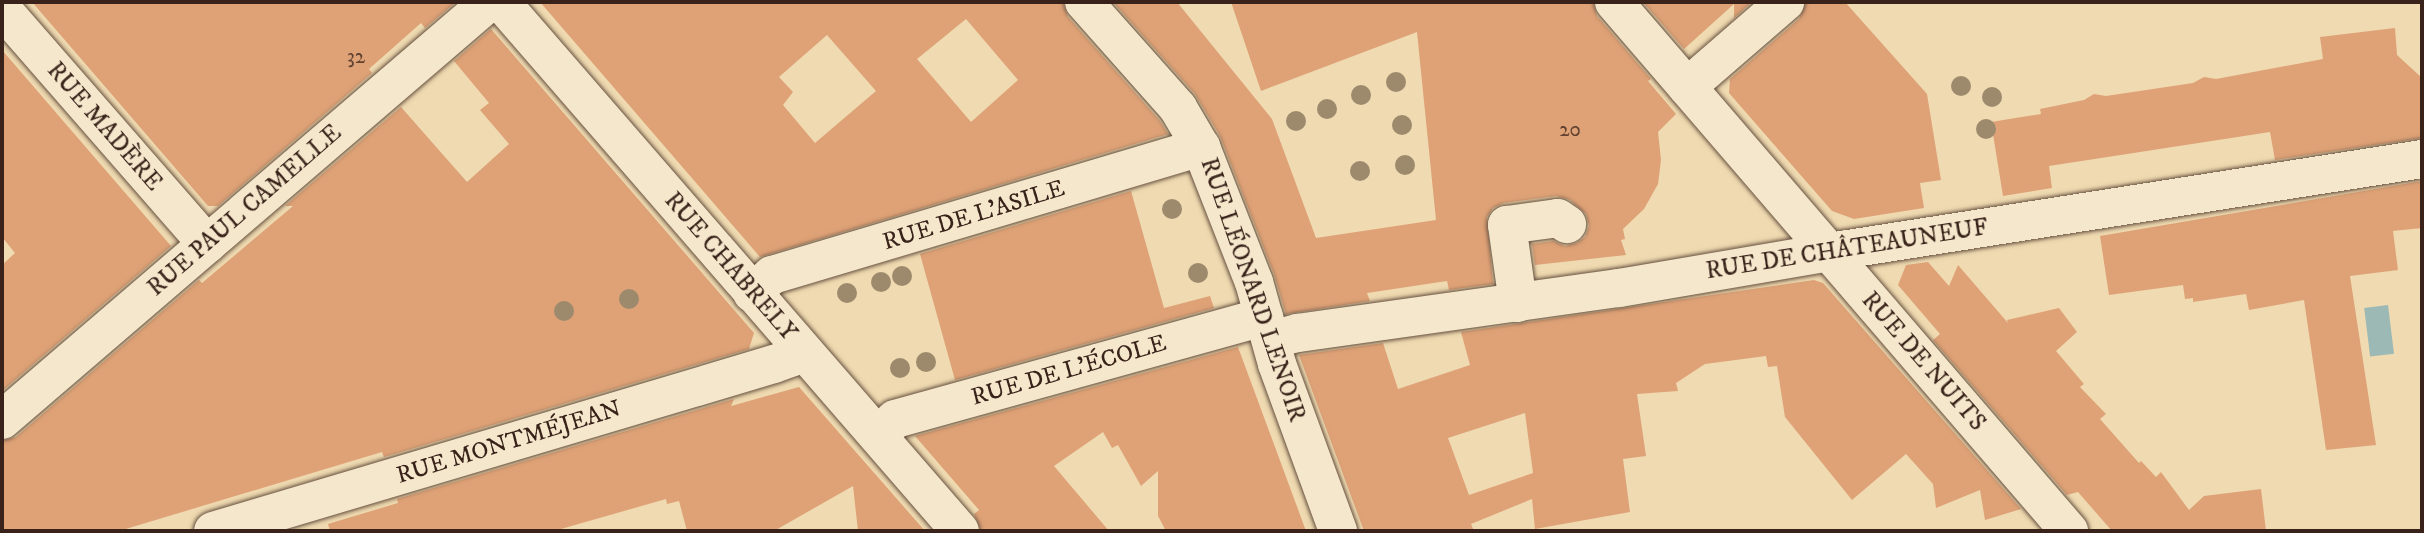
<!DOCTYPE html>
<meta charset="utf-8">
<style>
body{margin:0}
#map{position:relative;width:2424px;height:533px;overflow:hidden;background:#efdab1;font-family:"IM FELL DW Pica",serif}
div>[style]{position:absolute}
.water>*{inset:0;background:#9cb9b5;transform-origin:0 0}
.building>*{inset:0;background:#dfa277}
.roads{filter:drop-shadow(0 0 2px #66503f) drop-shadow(0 0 2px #66503f)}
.minor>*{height:38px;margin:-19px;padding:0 19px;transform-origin:19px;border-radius:19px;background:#f5e7cc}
.trees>*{width:20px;height:20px;margin:-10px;border-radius:50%;background:#9d8a6d}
span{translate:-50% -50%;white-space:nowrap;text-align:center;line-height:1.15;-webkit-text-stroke:7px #f5e7cc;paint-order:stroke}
.number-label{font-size:21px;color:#624230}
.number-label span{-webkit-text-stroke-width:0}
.street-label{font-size:24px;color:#382219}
.frame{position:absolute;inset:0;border:4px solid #382219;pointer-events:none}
</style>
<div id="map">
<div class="water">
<div style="left:2388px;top:305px;width:49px;height:24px;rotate:83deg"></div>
</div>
<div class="building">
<div style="clip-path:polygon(32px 2px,456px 2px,425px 28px,421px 23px,369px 69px,372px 73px,218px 206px,208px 206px)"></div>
<div style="clip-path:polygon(evenodd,540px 2px,1063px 2px,1068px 17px,1160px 121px,1168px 134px,760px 257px,540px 2px,966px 19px,1018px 80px,971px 122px,917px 59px,966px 19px,540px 2px,827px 35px,876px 91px,815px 143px,783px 105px,793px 92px,779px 77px,827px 35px)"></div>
<div style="clip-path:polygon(1113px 2px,1177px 2px,1272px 119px,1316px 238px,1436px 220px,1417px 32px,1261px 91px,1231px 2px,1593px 2px,1597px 16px,1651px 79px,1648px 81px,1676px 114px,1658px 132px,1661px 160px,1658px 184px,1644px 209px,1623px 229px,1625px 239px,1621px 240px,1626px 255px,1535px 265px,1532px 244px,1553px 241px,1565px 246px,1577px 243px,1585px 237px,1589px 226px,1586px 214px,1570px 200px,1556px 196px,1504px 203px,1493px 208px,1487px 217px,1493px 284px,1449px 290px,1447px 281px,1367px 293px,1370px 301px,1286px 314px,1274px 274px,1220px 136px,1195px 94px)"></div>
<div style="clip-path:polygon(1643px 2px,1752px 2px,1734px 18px,1734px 4px,1684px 49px)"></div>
<div style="clip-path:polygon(1806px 2px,1845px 2px,1927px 94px,1941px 180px,1920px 183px,1924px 208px,1854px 219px,1832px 211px,1729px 93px,1730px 79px,1799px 19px)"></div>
<div style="clip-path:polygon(2395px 28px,2397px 55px,2422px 78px,2422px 138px,2275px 160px,2270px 132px,2049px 166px,2052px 188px,2003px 196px,1991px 122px,2041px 114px,2040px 109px,2084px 100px,2094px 94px,2106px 96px,2193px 83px,2204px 77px,2216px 79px,2323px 59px,2320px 37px)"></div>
<div style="clip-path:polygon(491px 29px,754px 333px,749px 349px,384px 457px,382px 452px,119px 531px,2px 531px,2px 441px,16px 437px,199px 280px,202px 283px,293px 206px,285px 206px,401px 107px,467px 182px,509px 144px,480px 110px,489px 103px,454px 61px)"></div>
<div style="clip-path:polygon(2px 50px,171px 246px,2px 391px,2px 265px,15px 253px,2px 237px)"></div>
<div style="clip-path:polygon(2422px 181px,2422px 228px,2393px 231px,2398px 270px,2350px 276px,2376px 445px,2326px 450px,2304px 300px,2249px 310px,2246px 294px,2193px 302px,2193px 298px,2185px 299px,2183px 285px,2109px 295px,2100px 236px)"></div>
<div style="clip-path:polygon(1131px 191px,1164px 308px,1210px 296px,1214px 308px,955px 380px,920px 254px)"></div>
<div style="clip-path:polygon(1928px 262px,1949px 286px,1958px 265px,2008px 323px,2007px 320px,2059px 308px,2077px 332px,2056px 351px,2084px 384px,2080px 387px,2106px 414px,2100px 419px,2139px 463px,2141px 461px,2156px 477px,2161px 472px,2189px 510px,2204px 496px,2261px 489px,2266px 531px,2112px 531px,2078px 492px,2067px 495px,1933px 340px,1940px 334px,1898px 285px,1906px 265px)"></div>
<div style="clip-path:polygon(evenodd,1814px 280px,1823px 283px,2021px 509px,1985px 520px,1980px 490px,1936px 508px,1933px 484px,1906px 454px,1852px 500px,1785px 417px,1777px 366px,1768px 367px,1766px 356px,1705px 364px,1676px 383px,1678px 391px,1637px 394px,1646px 456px,1623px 459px,1630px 512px,1535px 529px,1532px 499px,1471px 524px,1474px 531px,1364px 531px,1299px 355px,1383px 343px,1398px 389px,1470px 365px,1461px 332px,1814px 280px,1525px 413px,1533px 473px,1469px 495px,1448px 438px,1525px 413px)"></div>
<div style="clip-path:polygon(1238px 347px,1306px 531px,1166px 531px,1158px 516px,1158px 471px,1141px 486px,1118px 445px,1112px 448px,1103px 432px,1054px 466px,1109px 531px,981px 531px,974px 514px,979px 510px,915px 436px)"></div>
<div style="clip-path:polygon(799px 387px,925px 531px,858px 531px,853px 486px,774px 531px,687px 531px,679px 501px,667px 504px,666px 499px,554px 531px,330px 531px,328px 524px,398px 503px,397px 499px,734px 399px,731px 406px)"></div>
</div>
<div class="roads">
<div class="minor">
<div style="left:501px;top:2px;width:700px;rotate:49.05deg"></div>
<div style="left:1084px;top:2px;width:142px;rotate:48.4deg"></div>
<div style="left:1178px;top:108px;width:45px;rotate:59.5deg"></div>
<div style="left:1201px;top:147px;width:145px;rotate:68.6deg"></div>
<div style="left:1254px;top:282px;width:85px;rotate:74.3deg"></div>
<div style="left:1277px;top:364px;width:178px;rotate:69.9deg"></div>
<div style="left:1614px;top:2px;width:698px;rotate:49.3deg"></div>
<div style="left:2px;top:9px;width:312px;rotate:48.9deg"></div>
<div style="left:1687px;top:87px;width:130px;rotate:-40.9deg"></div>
<div style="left:752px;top:293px;width:27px;rotate:-42deg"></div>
<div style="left:772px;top:275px;width:448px;rotate:-16.6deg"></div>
<div style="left:1518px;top:303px;width:79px;rotate:-98deg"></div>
<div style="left:1507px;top:225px;width:51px;rotate:-7.8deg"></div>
<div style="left:1558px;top:218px;width:11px;rotate:34deg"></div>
<div style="left:1271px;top:340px;width:28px;rotate:-15deg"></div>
<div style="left:1298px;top:333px;width:324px;rotate:-8deg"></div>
<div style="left:1619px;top:288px;width:213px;rotate:-9.7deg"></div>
<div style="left:1829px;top:252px;width:600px;rotate:-8.91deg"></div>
<div style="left:2px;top:420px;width:642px;rotate:-40.64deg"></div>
<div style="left:878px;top:435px;width:23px;rotate:-43deg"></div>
<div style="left:895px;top:419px;width:383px;rotate:-15.5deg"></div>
<div style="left:213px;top:531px;width:585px;rotate:-16.58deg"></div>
<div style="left:774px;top:364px;width:20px;rotate:-20deg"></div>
<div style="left:793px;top:357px;width:11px;rotate:-38deg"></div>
</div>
</div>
<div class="trees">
<div style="left:1396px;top:82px"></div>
<div style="left:1961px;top:86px"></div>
<div style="left:1361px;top:95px"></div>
<div style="left:1992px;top:97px"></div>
<div style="left:1327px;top:109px"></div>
<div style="left:1296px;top:121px"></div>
<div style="left:1402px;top:125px"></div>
<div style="left:1986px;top:129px"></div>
<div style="left:1405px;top:165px"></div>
<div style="left:1360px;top:171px"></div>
<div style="left:1172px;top:209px"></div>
<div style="left:1198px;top:273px"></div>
<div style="left:902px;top:276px"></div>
<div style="left:881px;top:282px"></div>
<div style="left:847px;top:293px"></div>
<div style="left:629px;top:299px"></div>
<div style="left:564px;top:311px"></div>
<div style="left:926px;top:362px"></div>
<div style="left:900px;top:368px"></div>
</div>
<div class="number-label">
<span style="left:356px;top:57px">32</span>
<span style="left:1570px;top:130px">20</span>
</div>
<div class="street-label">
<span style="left:104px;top:127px;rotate:49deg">RUE MADÈRE</span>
<span style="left:245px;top:211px;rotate:-41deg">RUE PAUL CAMELLE</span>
<span style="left:974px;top:216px;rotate:-17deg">RUE DE L'ASILE</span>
<span style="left:1847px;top:250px;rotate:-9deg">RUE DE CHÂTEAUNEUF</span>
<span style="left:730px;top:267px;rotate:49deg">RUE CHABRELY</span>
<span style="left:1252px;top:290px;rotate:71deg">RUE LÉONARD LENOIR</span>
<span style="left:1923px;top:362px;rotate:49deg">RUE DE NUITS</span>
<span style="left:1069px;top:371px;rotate:-16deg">RUE DE L'ÉCOLE</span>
<span style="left:509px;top:443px;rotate:-17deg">RUE MONTMÉJEAN</span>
</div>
<div class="frame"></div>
</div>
